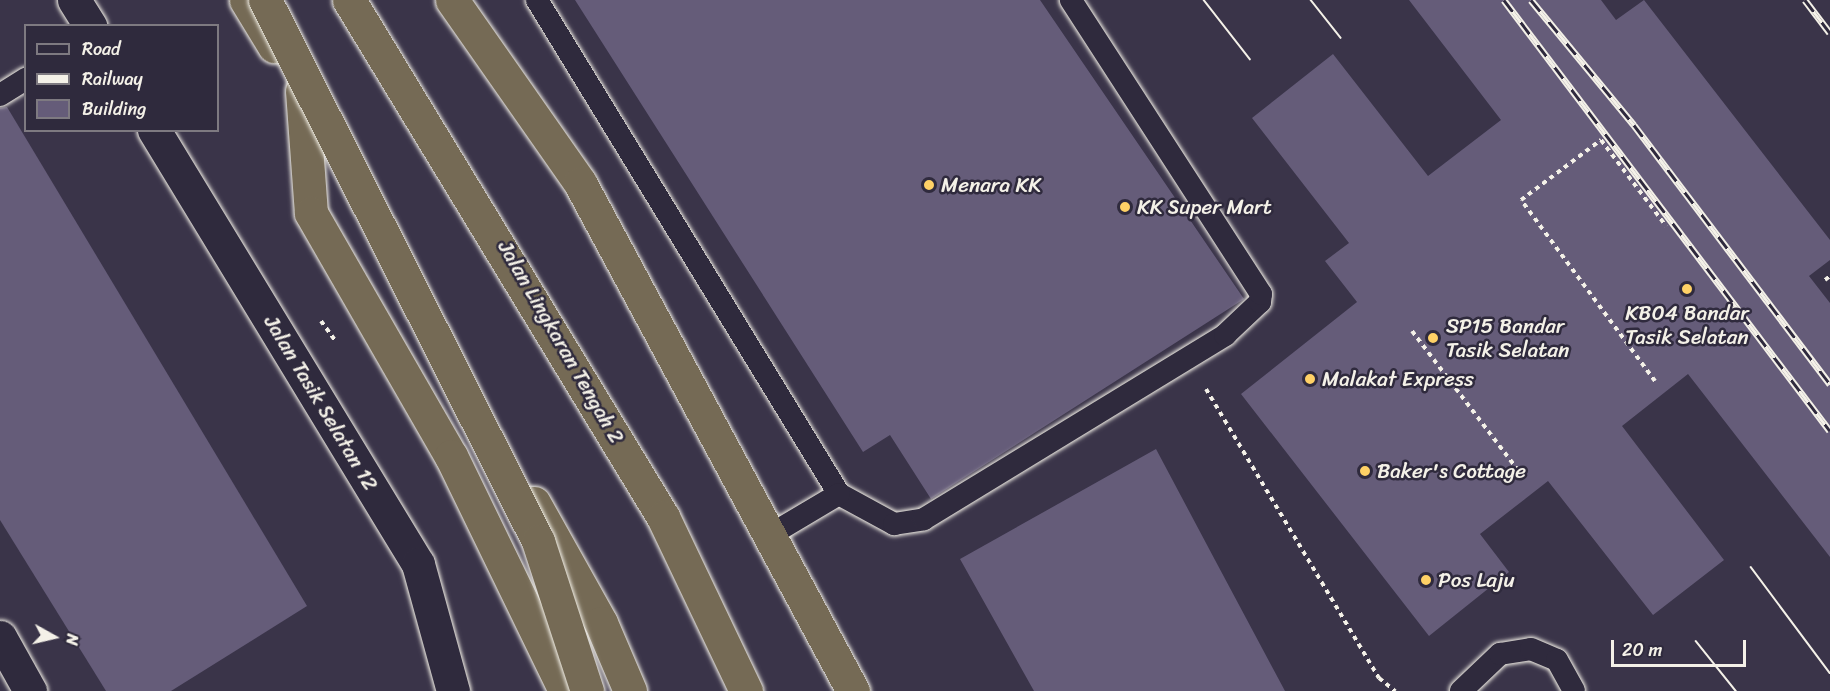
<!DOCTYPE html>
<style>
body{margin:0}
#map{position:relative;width:1830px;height:691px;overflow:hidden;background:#3a3449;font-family:Sriracha,sans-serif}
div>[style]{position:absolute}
.building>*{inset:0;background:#655c79}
.path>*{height:4px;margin-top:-2px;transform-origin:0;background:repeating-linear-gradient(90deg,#f4f1e8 0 4.5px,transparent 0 9px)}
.roads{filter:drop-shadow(0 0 2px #f4f1e8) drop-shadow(0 0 2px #f4f1e8)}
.lane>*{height:22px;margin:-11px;padding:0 11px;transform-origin:11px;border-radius:11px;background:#2f2a3d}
.street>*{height:33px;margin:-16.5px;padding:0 16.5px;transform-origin:16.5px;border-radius:16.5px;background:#2f2a3d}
.highway>*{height:33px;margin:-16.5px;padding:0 16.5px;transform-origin:16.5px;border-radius:16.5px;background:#756a55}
.tram>*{height:1.5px;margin:-0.75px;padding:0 0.75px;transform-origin:0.75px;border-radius:0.75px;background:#f4f1e8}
.rail>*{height:7px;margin-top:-3.5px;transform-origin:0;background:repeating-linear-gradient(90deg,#2f2a3d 0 14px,#f4f1e8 0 28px);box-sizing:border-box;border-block:2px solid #f4f1e8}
.bridges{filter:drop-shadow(0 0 2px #f4f1e8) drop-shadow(0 0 2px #f4f1e8)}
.highway-bridge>*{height:33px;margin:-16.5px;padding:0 16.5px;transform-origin:16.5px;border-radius:16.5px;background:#756a55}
.dots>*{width:16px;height:16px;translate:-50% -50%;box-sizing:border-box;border:3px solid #2f2a3d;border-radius:50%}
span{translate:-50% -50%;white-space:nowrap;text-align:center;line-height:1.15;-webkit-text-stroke:5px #2f2a3d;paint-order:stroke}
.poi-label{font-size:21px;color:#f4f1e8}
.left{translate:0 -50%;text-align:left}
.street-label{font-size:21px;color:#f4f1e8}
.legend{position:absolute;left:24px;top:24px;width:195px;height:108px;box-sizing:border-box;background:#2f2a3d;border:2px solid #7e7a81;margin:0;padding:8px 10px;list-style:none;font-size:18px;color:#f4f1e8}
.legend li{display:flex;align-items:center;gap:12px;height:30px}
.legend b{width:30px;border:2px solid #7e7a81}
.north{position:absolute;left:24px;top:607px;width:60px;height:60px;-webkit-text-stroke:4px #2f2a3d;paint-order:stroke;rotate:98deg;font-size:16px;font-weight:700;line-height:24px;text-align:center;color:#f4f1e8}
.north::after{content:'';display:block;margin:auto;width:21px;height:27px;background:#f4f1e8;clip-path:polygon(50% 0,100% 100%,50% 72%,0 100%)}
.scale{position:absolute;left:1611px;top:640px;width:135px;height:27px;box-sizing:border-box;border:3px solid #f4f1e8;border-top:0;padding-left:8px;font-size:18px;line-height:21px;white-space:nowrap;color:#f4f1e8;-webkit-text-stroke:4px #2f2a3d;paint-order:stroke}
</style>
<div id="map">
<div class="building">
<div style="clip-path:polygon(575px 0,1040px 0,1244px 299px,931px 499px,890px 435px,863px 452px)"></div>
<div style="clip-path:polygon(1409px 0,1601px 0,1616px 20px,1644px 0,1830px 240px,1830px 260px,1809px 276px,1830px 303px,1830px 557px,1688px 374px,1622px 426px,1724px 560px,1653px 615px,1548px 481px,1480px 534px,1509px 572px,1429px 636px,1241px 394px,1357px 302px,1325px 261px,1349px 243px,1252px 118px,1333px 54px,1428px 176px,1501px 120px)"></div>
<div style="clip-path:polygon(7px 107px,307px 606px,171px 691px,106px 691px,0 520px,0 108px)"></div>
<div style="clip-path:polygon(1156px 449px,1215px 560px,1285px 691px,1034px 691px,960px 559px)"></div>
</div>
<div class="path">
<div style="left:1825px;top:280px;width:6px;rotate:-39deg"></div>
<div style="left:321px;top:321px;width:26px;rotate:54deg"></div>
<div style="left:1412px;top:331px;width:175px;rotate:52.7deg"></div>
<div style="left:1655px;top:381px;width:225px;rotate:-126.5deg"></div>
<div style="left:1521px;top:200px;width:100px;rotate:-36.9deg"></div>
<div style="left:1601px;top:140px;width:108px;rotate:52.9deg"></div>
<div style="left:1206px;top:389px;width:337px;rotate:59.1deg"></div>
<div style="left:1379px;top:678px;width:21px;rotate:39deg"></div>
</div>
<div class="roads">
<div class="lane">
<div style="left:537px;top:0;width:579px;rotate:58.56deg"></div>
<div style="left:839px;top:494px;width:63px;rotate:28.6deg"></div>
<div style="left:894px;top:524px;width:30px;rotate:-9deg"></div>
<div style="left:924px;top:519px;width:353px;rotate:-31.4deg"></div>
<div style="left:1225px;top:335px;width:48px;rotate:-43.3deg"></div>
<div style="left:1260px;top:302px;width:8px;rotate:-83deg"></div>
<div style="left:1261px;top:294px;width:350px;rotate:-122.9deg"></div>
<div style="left:0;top:95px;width:31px;rotate:-32deg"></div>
<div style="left:770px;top:535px;width:80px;rotate:-30.7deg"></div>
<div style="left:1461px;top:691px;width:54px;rotate:-43.5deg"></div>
<div style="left:1500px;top:654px;width:31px;rotate:-9deg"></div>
<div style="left:1531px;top:649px;width:28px;rotate:23deg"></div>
<div style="left:1557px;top:660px;width:35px;rotate:61deg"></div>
</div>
<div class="street">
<div style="left:74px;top:0;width:31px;rotate:58deg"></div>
<div style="left:154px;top:130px;width:508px;rotate:58.69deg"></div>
<div style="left:418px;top:564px;width:132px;rotate:74.6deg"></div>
<div style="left:0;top:637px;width:62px;rotate:60.9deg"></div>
</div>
<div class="highway">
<div style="left:246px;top:0;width:54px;rotate:58.7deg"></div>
<div style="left:452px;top:0;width:223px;rotate:55deg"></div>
<div style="left:580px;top:183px;width:577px;rotate:61.75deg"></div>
<div style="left:302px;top:91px;width:122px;rotate:85.8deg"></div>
<div style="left:311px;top:213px;width:280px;rotate:60.1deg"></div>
<div style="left:451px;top:456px;width:261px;rotate:64.1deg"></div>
<div style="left:534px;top:503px;width:137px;rotate:60.8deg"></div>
<div style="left:601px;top:623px;width:74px;rotate:66.9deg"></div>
</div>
</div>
<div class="tram">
<div style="left:1204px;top:0;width:75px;rotate:52.1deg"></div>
<div style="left:1311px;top:0;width:48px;rotate:51.7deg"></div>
<div style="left:1751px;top:567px;width:132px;rotate:53.3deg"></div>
<div style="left:1696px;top:641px;width:64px;rotate:51.3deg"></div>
</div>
<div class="rail">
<div style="left:1504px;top:0;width:540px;rotate:52.9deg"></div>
<div style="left:1531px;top:0;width:162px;rotate:50.5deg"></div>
<div style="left:1634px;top:125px;width:325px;rotate:52.9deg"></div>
<div style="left:1805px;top:0;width:41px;rotate:52.9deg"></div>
</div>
<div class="bridges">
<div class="highway-bridge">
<div style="left:265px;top:0;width:606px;rotate:63.22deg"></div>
<div style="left:538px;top:541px;width:158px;rotate:71.9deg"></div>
<div style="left:349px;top:0;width:605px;rotate:58.73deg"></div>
<div style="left:663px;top:517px;width:193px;rotate:64.5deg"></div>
</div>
</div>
<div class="dots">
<div style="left:929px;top:185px;background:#ffd166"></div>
<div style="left:1125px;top:207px;background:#ffd166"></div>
<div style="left:1687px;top:289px;background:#ffd166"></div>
<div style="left:1433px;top:338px;background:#ffd166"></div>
<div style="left:1310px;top:379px;background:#ffd166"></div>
<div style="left:1365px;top:471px;background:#ffd166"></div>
<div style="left:1426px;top:580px;background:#ffd166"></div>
</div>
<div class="poi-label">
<span class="left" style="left:941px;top:185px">Menara KK</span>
<span class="left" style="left:1137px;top:207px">KK Super Mart</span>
<span style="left:1687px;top:325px">KB04 Bandar<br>Tasik Selatan</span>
<span class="left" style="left:1446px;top:338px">SP15 Bandar<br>Tasik Selatan</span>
<span class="left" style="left:1322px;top:379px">Malakat Express</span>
<span class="left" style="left:1377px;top:471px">Baker's Cottage</span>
<span class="left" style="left:1438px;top:580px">Pos Laju</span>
</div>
<div class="street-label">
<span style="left:561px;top:342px;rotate:60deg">Jalan Lingkaran Tengah 2</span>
<span style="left:321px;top:403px;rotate:59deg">Jalan Tasik Selatan 12</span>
</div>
<ul class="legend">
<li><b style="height:8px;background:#2f2a3d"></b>Road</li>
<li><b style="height:8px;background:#f4f1e8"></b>Railway</li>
<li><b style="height:16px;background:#655c79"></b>Building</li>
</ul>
<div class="north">N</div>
<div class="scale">20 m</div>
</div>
